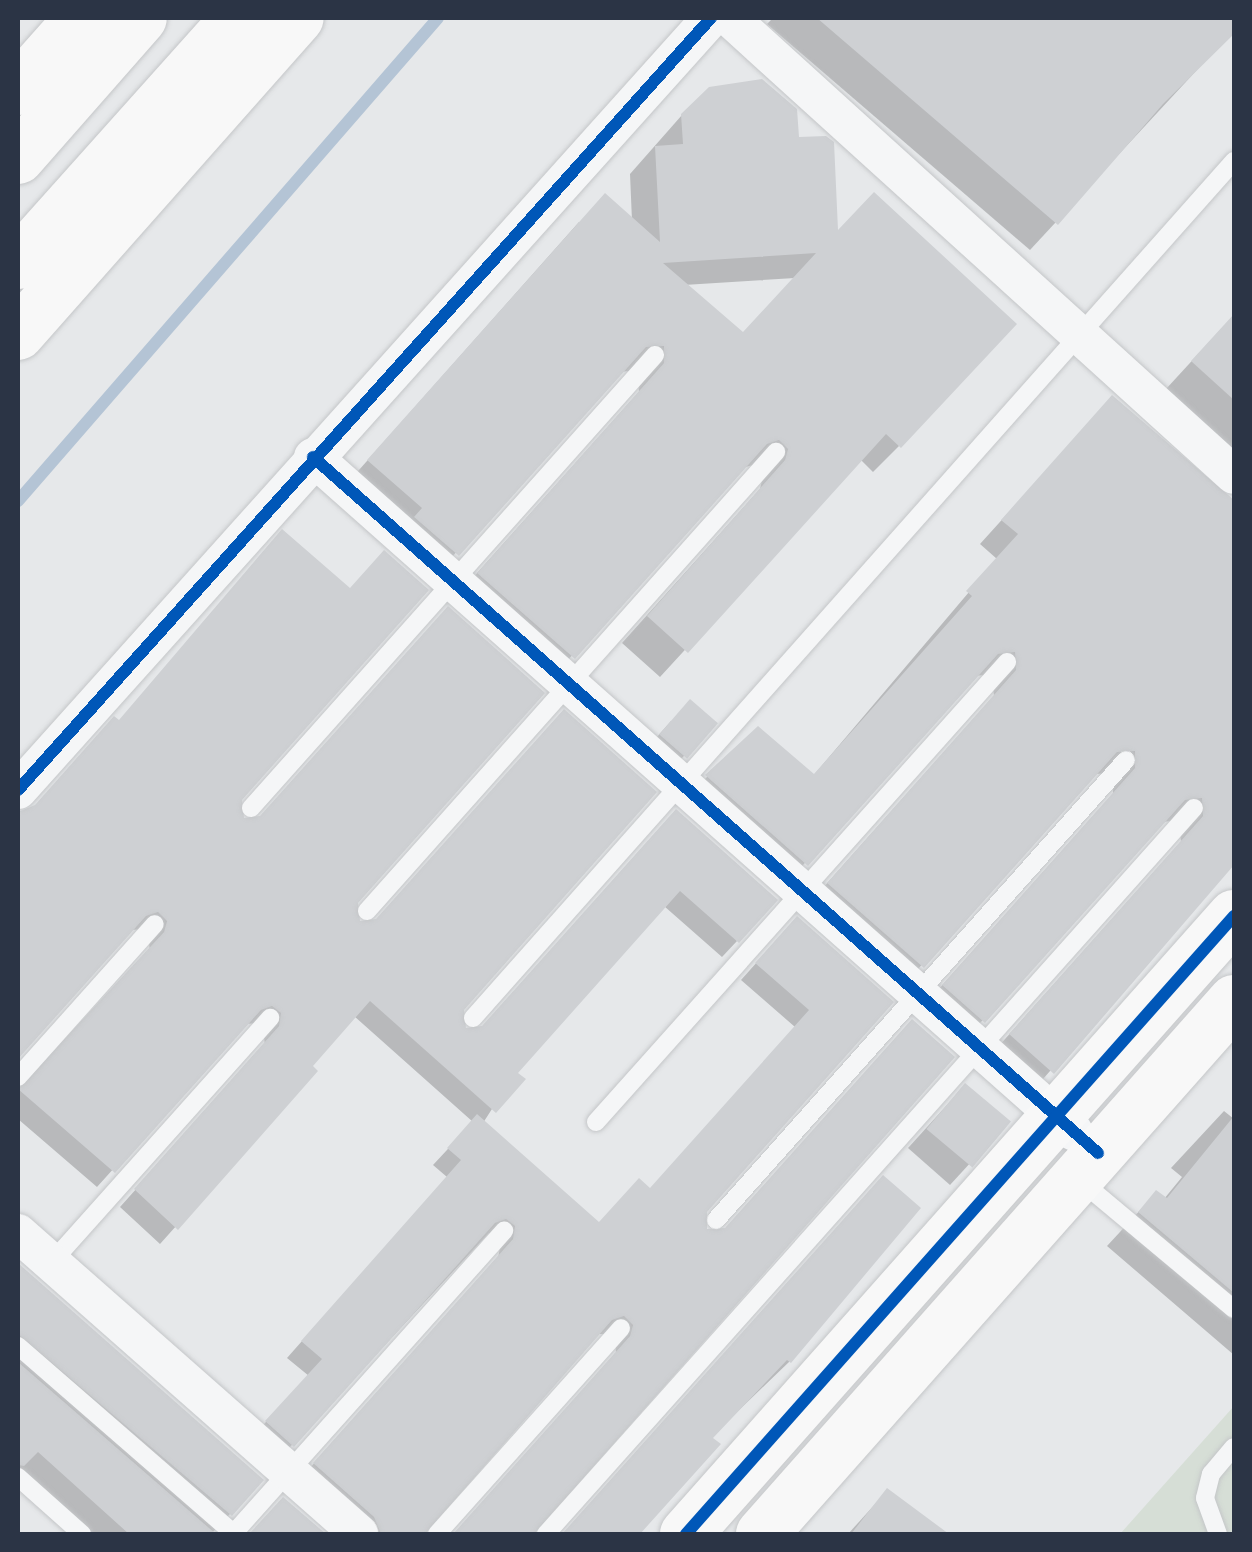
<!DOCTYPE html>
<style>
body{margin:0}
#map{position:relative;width:1252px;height:1552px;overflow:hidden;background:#e6e8ea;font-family:Jost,sans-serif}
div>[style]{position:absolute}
.green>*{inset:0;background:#d6ded6}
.shadow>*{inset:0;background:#0003}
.stream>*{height:12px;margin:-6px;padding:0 6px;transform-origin:6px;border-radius:6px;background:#b4c4d5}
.building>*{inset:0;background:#ced0d3;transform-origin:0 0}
.roads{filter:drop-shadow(0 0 2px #c4c6c8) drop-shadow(0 0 2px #c4c6c8)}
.lane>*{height:18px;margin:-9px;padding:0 9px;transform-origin:9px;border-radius:9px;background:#f5f6f7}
.street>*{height:38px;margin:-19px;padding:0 19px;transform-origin:19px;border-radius:19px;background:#f5f6f7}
.secondary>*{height:52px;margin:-26px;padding:0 26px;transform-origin:26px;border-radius:26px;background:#f8f8f8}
.cycleway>*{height:12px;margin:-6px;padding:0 6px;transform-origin:6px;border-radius:6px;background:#0057b8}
span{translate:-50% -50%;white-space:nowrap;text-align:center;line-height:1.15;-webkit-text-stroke:8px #f4f6f9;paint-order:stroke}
.frame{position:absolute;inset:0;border:20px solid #2b3445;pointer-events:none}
</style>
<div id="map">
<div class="green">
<div style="clip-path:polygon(1234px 1406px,1234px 1534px,1120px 1534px)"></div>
</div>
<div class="shadow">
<div style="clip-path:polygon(773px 18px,1234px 18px,1234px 30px,1030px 250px,767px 24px)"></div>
<div style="clip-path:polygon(evenodd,682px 115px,796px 140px,836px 234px,899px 446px,873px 472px,860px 459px,660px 677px,622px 643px,760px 489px,763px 476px,753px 465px,742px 468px,547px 683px,453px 600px,639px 392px,637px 370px,620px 372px,431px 580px,343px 488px,579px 222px,632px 221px,630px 174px,682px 115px,795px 278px,742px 335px,684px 285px,795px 278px)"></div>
<div style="clip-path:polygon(1234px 315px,1234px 452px,1166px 389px)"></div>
<div style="clip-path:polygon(1112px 398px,1234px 504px,1234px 861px,1029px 1095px,988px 1058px,1181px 842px,1179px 820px,1162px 822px,961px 1044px,921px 1009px,1113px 794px,1113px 773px,1094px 774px,899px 990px,806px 907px,994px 696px,992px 674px,975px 676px,783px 887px,685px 799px,707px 777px,813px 776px,997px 559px,980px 544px)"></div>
<div style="clip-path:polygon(671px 721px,714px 724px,666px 775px,642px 754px)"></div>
<div style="clip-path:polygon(239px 799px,241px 821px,355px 902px,357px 924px,461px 1009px,463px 1031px,481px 1029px,660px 828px,737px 941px,722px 957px,664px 906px,515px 1073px,483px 1123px,599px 1224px,649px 1191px,795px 1027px,741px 980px,781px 935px,890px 1002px,704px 1211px,534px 1534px,455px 1534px,616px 1354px,615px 1334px,595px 1334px,425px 1525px,426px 1534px,359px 1534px,299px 1480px,498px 1258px,501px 1242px,489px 1233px,277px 1461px,251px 1438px,309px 1376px,287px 1358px,447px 1177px,433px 1165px,473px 1122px,354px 1016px,309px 1067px,315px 1071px,160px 1244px,120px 1207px,265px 1045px,262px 1023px,244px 1024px,97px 1187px,18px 1119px,18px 1092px,150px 951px,147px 929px,129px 930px,18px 1055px,18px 813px)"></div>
<div style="clip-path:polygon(947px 1105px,1007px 1123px,950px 1185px,908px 1148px)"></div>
<div style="clip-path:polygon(1224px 1111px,1234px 1119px,1234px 1355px,1107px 1246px,1156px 1193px,1164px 1199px,1182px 1177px,1171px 1168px)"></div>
<div style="clip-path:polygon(868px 1194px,918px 1208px,789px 1362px,710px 1438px,717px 1445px,636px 1534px,564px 1534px)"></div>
<div style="clip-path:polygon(18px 1266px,261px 1481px,211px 1534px,77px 1534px,18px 1478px)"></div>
<div style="clip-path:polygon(887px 1491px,945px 1534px,848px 1534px)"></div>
</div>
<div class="stream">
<div style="left:18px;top:501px;width:640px;rotate:-48.99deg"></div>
</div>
<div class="building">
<div style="clip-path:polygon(817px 18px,1234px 18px,1234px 34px,1163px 104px,1058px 225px)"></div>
<div style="clip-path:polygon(evenodd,762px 79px,797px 109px,799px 137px,826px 136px,834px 142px,838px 230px,874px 192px,1017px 324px,901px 448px,886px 434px,688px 653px,647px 616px,785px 460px,788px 449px,779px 440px,767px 444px,575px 659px,477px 573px,664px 363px,664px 346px,646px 347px,459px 556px,414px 517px,422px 508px,367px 460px,605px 193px,660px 242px,655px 146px,683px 144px,681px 114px,709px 87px,762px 79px,816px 253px,743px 332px,663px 263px,816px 253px)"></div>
<div style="clip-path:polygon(1234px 314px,1234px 400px,1191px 361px)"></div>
<div style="clip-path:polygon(1112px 395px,1234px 500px,1234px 865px,1054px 1074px,1009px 1034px,1203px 816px,1202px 798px,1185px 800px,985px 1023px,942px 985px,1135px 768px,1135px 751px,1117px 752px,924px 968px,827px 883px,1016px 670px,1015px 652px,998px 654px,808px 866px,705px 775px,758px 726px,814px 774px,972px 596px,966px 591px,1018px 534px,1001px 520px)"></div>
<div style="clip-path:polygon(282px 529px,350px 588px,384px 550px,429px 590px,242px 800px,244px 818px,260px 816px,448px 606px,545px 693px,358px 903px,360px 921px,376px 919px,564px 709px,657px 792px,464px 1010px,466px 1028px,482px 1026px,676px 809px,778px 900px,739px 943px,680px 891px,518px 1073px,526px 1079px,496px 1113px,370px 1001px,313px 1066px,318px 1071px,178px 1230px,134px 1189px,279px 1026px,281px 1013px,272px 1006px,261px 1010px,115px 1173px,18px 1089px,164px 932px,167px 921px,158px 912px,146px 916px,18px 1059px,18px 812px,35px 805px,114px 716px,119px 720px)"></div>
<div style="left:690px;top:699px;width:37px;height:47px;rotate:41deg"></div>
<div style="clip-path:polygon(797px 916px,894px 1002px,707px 1212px,707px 1229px,725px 1228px,912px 1019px,955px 1057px,534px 1534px,453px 1534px,630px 1336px,633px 1325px,624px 1316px,612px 1320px,425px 1534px,381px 1534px,374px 1517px,313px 1463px,513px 1239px,515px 1226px,506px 1219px,495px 1223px,294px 1447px,265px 1421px,322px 1359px,301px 1341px,461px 1160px,447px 1148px,477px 1114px,599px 1222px,639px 1178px,650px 1188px,809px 1010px,755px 963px)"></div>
<div style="left:965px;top:1083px;width:60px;height:60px;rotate:40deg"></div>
<div style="clip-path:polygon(1234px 1116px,1234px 1293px,1138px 1212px,1156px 1190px,1167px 1198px)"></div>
<div style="clip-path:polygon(883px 1175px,921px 1208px,791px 1363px,787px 1360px,713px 1438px,721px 1444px,640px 1534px,562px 1534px)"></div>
<div style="clip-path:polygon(18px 1263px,264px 1480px,232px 1516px,18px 1334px)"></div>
<div style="clip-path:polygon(18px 1362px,216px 1534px,129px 1534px,38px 1452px,24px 1466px,18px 1465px)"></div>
<div style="clip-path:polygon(887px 1488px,949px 1534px,851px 1534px)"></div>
<div style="clip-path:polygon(283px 1497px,326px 1534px,249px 1534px)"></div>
</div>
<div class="roads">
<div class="lane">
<div style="left:251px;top:808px;width:607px;rotate:-48.27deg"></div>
<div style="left:367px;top:911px;width:615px;rotate:-48.3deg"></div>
<div style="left:473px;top:1018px;width:1146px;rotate:-48.4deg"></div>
<div style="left:18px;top:1077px;width:205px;rotate:-48.2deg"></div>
<div style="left:596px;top:1122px;width:617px;rotate:-48.22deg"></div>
<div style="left:1082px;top:1182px;width:198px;rotate:39.9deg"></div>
<div style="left:716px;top:1220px;width:616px;rotate:-48.29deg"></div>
<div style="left:51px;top:1263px;width:329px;rotate:-48.2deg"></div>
<div style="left:18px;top:1346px;width:286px;rotate:41deg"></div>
<div style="left:18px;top:1477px;width:86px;rotate:41.7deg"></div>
<div style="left:233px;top:1534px;width:407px;rotate:-48.2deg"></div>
<div style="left:437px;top:1534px;width:276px;rotate:-48.2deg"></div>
<div style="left:546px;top:1534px;width:973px;rotate:-48.25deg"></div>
<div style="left:1218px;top:1534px;width:38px;rotate:-110deg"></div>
<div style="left:1205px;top:1498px;width:25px;rotate:-76deg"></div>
<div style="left:1211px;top:1474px;width:35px;rotate:-50deg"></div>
</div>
<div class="street">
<div style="left:730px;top:18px;width:680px;rotate:42.2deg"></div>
<div style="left:313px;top:457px;width:1017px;rotate:41.57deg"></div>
<div style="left:18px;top:790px;width:1037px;rotate:-48.09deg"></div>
<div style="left:18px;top:1233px;width:455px;rotate:41.4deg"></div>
</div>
<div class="secondary">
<div style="left:18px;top:89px;width:95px;rotate:-48.4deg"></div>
<div style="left:18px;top:158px;width:186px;rotate:-48.7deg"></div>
<div style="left:18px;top:263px;width:329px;rotate:-48.2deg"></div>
<div style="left:18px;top:334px;width:422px;rotate:-48.5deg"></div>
<div style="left:686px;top:1534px;width:826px;rotate:-48.44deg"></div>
<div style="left:762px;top:1534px;width:712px;rotate:-48.47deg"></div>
</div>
</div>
<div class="cycleway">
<div style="left:313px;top:457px;width:1049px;rotate:41.56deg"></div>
<div style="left:18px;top:790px;width:1037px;rotate:-48.09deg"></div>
<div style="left:686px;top:1534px;width:826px;rotate:-48.44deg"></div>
</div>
<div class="frame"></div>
</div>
